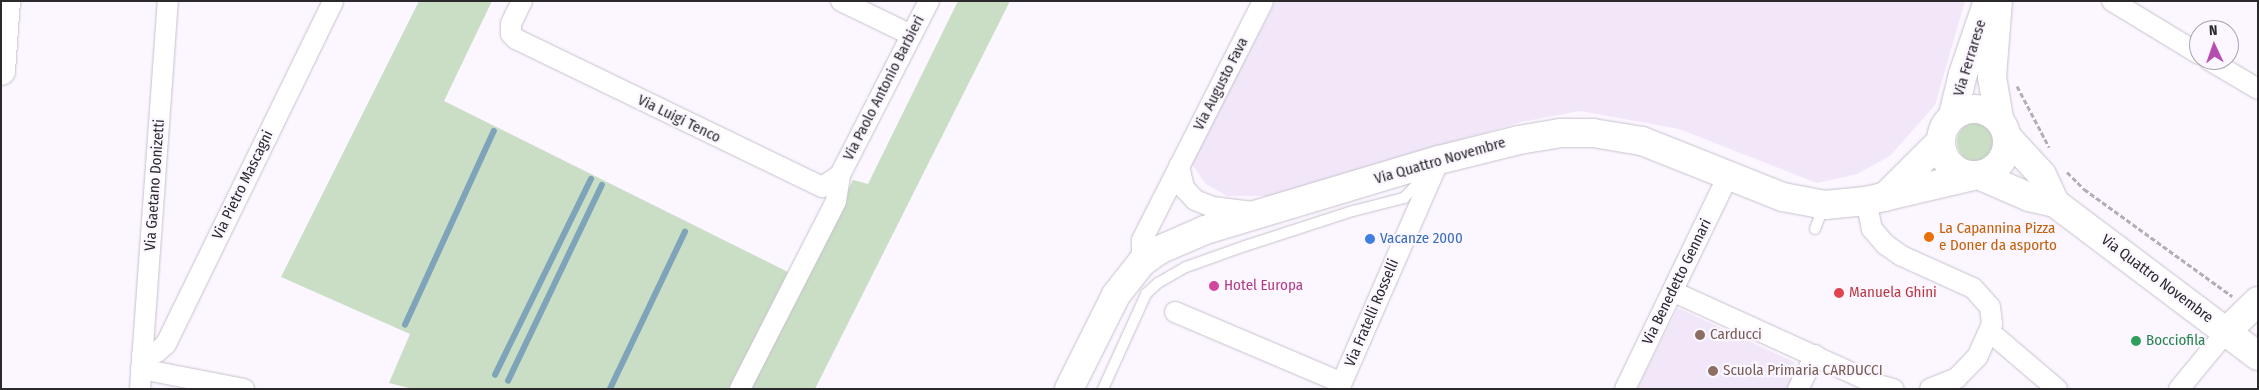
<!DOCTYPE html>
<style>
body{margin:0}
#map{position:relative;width:2259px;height:390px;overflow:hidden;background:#fbf6ff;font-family:"Fira Sans Condensed",sans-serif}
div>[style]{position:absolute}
.built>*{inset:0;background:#f1e7f9}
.green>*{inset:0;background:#c9dec5}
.round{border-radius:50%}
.stream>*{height:5.5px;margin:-2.75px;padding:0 2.75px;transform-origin:2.75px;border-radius:2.75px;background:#7fa3b9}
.path>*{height:3px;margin-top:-1.5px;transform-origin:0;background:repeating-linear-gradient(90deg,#b3aeb6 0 5px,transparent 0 7.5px)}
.roads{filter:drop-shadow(0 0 1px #c7c1cc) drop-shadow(0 0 1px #c7c1cc)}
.lane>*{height:10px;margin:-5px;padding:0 5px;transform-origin:5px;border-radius:5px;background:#fff}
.street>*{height:20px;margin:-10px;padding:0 10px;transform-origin:10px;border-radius:10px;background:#fff}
.secondary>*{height:28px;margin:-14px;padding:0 14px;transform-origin:14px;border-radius:14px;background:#fff}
.secondary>.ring{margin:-14px;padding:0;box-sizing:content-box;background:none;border:28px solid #fff;border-radius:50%}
.dots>*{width:14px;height:14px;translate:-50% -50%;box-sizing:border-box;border:2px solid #fbf6ff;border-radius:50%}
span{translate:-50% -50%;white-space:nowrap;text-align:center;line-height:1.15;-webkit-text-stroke:4.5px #fbf6ff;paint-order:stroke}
.street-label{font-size:15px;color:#2c292d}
.food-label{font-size:15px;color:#c56008}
.left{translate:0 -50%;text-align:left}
.shop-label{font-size:15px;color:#366cbe}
.hotel-label{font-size:15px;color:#b23c85}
.health-label{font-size:15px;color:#be3a42}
.education-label{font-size:15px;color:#785e54}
.leisure-label{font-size:15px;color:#27864d}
.frame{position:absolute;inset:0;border:2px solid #2c292d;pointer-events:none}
.north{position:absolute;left:2189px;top:20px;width:50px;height:50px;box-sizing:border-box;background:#fbf6ff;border:1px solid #a8a4ab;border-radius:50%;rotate:357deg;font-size:14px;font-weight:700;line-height:20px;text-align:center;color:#2c292d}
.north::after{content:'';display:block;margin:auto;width:18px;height:22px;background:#b74daf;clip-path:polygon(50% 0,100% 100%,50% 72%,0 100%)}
</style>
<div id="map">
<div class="built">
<div style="clip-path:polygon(1276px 1px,1965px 1px,1935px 105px,1890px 156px,1857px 174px,1817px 183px,1679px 129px,1580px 111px,1521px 122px,1268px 196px,1227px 196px,1206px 184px,1191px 163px)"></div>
<div style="clip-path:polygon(1678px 308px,1794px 362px,1797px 371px,1788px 389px,1637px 389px)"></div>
</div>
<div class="green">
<div style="clip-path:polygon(419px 1px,492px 1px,444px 101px,788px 272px,729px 389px,413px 389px,389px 383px,410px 334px,281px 277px)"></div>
<div style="clip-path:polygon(958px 1px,1010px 1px,815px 389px,748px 389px,853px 180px,868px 184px)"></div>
<div class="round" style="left:1957px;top:122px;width:40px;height:40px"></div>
</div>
<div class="stream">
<div style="left:405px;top:325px;width:213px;rotate:-65.4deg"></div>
<div style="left:495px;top:375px;width:218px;rotate:-63.9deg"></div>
<div style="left:508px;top:381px;width:217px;rotate:-64.4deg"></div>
<div style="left:610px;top:389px;width:174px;rotate:-64.5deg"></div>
</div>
<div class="path">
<div style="left:2017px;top:86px;width:69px;rotate:62.3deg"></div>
<div style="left:2067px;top:172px;width:24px;rotate:45deg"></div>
<div style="left:2084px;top:189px;width:183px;rotate:35.9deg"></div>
</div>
<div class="roads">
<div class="lane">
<div style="left:1815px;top:229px;width:25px;rotate:-69deg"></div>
<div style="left:1103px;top:389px;width:104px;rotate:-65.6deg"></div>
<div style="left:1146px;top:294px;width:16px;rotate:-43deg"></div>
<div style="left:1158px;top:283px;width:32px;rotate:-30deg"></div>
<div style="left:1186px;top:267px;width:63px;rotate:-19.6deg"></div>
<div style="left:1245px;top:246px;width:114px;rotate:-18deg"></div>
<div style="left:1353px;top:211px;width:53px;rotate:-14.3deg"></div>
<div style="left:1404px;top:198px;width:33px;rotate:-47deg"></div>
</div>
<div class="street">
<div style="left:522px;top:1px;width:25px;rotate:116deg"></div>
<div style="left:511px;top:24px;width:10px;rotate:90deg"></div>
<div style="left:511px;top:34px;width:7px;rotate:45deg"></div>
<div style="left:516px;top:39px;width:340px;rotate:25.8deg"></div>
<div style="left:822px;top:187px;width:22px;rotate:-34deg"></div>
<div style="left:840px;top:175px;width:195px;rotate:-62.9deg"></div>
<div style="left:841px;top:1px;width:78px;rotate:25.9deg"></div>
<div style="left:2112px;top:1px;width:102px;rotate:31.3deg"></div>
<div style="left:2209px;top:60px;width:57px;rotate:30.6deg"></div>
<div style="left:1179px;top:166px;width:23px;rotate:77deg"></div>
<div style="left:1184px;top:188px;width:16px;rotate:47deg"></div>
<div style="left:1195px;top:200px;width:18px;rotate:22deg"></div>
<div style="left:1212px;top:207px;width:41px;rotate:7deg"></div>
<div style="left:1866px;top:201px;width:29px;rotate:78deg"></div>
<div style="left:1872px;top:229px;width:21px;rotate:49deg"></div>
<div style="left:1886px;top:245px;width:19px;rotate:35deg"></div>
<div style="left:1902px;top:256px;width:78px;rotate:24.3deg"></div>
<div style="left:1973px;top:288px;width:25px;rotate:48deg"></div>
<div style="left:1990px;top:307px;width:17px;rotate:83deg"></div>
<div style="left:1992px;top:324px;width:36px;rotate:114deg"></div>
<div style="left:1977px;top:357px;width:29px;rotate:134deg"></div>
<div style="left:1957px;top:378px;width:29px;rotate:158deg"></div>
<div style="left:1142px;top:262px;width:22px;rotate:-90deg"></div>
<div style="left:1142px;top:240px;width:268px;rotate:-63.1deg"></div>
<div style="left:1674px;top:292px;width:224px;rotate:24.5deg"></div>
<div style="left:1878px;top:385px;width:16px;rotate:15deg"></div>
<div style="left:1175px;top:312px;width:181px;rotate:23deg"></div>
<div style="left:1990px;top:332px;width:88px;rotate:40.4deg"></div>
<div style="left:142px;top:355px;width:15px;rotate:-11deg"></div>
<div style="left:157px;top:352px;width:12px;rotate:-42deg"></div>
<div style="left:166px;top:344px;width:381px;rotate:-64deg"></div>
<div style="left:141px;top:369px;width:105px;rotate:11deg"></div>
<div style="left:140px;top:389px;width:389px;rotate:-85.9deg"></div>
<div style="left:740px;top:389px;width:211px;rotate:-62.9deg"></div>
<div style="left:836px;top:201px;width:26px;rotate:-81deg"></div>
<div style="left:1339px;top:389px;width:250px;rotate:-66.4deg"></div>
<div style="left:1625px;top:389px;width:239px;rotate:-64.2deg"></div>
<div style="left:1798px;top:389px;width:38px;rotate:-63deg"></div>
<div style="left:2179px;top:389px;width:75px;rotate:-50.4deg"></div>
</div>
<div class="secondary">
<div style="left:1998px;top:1px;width:76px;rotate:94.5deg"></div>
<div style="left:1992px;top:77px;width:42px;rotate:80.3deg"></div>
<div style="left:1px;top:71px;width:70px;rotate:-85.9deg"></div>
<div class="ring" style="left:1941px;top:109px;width:38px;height:38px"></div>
<div style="left:1953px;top:115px;width:42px;rotate:-76.3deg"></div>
<div style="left:1963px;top:74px;width:77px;rotate:-71.1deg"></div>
<div style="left:2008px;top:138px;width:50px;rotate:47.4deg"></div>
<div style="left:2042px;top:175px;width:31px;rotate:65deg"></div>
<div style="left:1885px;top:197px;width:79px;rotate:-45deg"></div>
<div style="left:2227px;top:331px;width:43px;rotate:-44.1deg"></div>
<div style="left:1069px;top:389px;width:105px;rotate:-63.4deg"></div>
<div style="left:1116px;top:295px;width:42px;rotate:-51.8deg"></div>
<div style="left:1142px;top:262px;width:21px;rotate:-35deg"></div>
<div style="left:1159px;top:250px;width:50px;rotate:-23.5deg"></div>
<div style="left:1205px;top:230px;width:244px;rotate:-16.7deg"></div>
<div style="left:1439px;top:160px;width:82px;rotate:-14deg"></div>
<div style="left:1519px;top:140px;width:43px;rotate:-9.5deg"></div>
<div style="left:1561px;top:133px;width:32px"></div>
<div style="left:1593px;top:133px;width:50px;rotate:9.3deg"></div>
<div style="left:1642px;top:141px;width:152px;rotate:21.7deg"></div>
<div style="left:1783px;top:197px;width:43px;rotate:10.8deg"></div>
<div style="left:1825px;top:205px;width:41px;rotate:-5.6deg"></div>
<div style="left:1866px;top:201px;width:115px;rotate:-13.1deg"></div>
<div style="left:1978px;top:175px;width:56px;rotate:23.3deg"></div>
<div style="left:2029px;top:197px;width:27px;rotate:13deg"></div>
<div style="left:2055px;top:203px;width:254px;rotate:37deg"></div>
</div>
</div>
<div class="dots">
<div style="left:1929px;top:237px;background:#e8710a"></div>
<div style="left:1370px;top:239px;background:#3f7fe0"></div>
<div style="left:1214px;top:286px;background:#d1479c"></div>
<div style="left:1839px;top:293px;background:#e0444e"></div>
<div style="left:1700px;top:335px;background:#8d6e63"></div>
<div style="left:2136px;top:341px;background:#2e9e5b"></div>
<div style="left:1713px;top:371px;background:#8d6e63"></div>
</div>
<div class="street-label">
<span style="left:1970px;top:58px;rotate:-73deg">Via Ferrarese</span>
<span style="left:1221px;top:84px;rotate:-63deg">Via Augusto Fava</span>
<span style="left:884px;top:88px;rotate:-63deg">Via Paolo Antonio Barbieri</span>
<span style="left:679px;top:119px;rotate:26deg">Via Luigi Tenco</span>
<span style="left:1440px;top:161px;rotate:-16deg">Via Quattro Novembre</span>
<span style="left:155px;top:185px;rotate:-86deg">Via Gaetano Donizetti</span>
<span style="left:243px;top:185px;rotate:-64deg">Via Pietro Mascagni</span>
<span style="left:2157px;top:279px;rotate:37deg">Via Quattro Novembre</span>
<span style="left:1677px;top:282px;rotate:-64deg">Via Benedetto Gennari</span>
<span style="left:1372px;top:313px;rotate:-67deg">Via Fratelli Rosselli</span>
</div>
<div class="food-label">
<span class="left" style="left:1939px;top:237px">La Capannina Pizza<br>e Doner da asporto</span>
</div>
<div class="shop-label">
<span class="left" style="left:1380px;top:239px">Vacanze 2000</span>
</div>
<div class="hotel-label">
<span class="left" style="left:1224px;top:286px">Hotel Europa</span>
</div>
<div class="health-label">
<span class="left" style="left:1849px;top:293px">Manuela Ghini</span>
</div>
<div class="education-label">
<span class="left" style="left:1710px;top:335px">Carducci</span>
<span class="left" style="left:1723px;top:371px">Scuola Primaria CARDUCCI</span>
</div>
<div class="leisure-label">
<span class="left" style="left:2146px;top:341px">Bocciofila</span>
</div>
<div class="frame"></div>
<div class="north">N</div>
</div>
